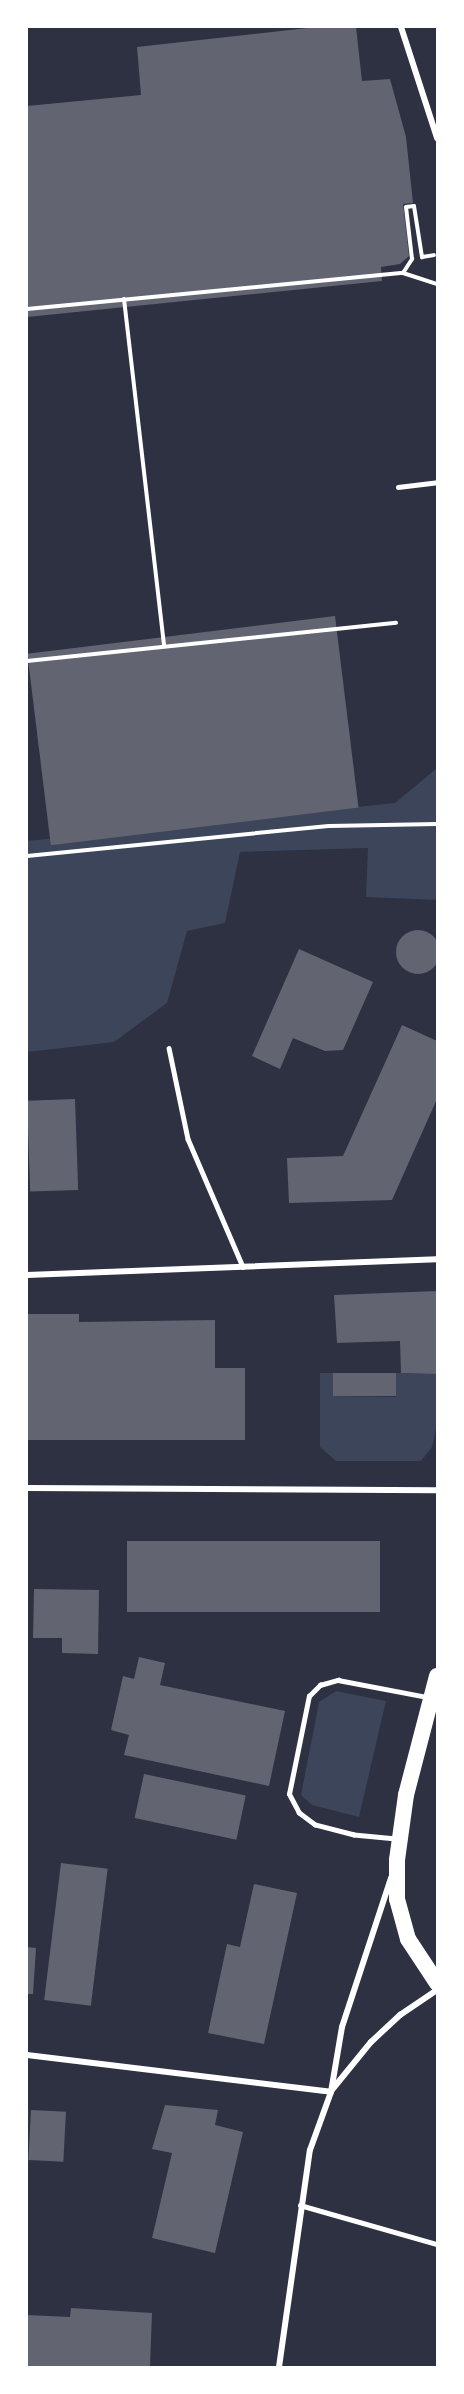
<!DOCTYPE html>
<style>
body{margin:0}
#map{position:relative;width:464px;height:2394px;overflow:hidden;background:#2d3142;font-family:Roboto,sans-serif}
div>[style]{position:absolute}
.green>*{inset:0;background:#3c4559}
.building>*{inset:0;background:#626471;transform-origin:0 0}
.round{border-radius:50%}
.path>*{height:4px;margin:-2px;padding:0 2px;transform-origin:2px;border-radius:2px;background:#fff}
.service>*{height:4.5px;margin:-2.25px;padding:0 2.25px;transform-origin:2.25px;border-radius:2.25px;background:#fff}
.minor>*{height:6px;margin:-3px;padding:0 3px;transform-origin:3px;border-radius:3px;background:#fff}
.trunk>*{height:16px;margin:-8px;padding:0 8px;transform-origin:8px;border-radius:8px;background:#fff}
span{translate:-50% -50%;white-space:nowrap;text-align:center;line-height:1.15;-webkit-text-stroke:5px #fff;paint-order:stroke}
.frame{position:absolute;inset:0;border:28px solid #fff;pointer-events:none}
</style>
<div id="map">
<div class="green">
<div style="clip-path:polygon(437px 768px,437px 900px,366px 897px,368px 848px,240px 852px,225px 923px,187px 931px,167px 1003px,114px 1042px,27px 1052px,27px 841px,395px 803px)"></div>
<div style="clip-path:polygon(320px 1373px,333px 1373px,333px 1396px,396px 1397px,396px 1373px,437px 1374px,437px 1424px,432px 1447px,421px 1461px,336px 1461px,320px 1447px)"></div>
<div style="clip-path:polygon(336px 1691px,386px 1701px,359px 1817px,312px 1805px,301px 1795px,319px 1702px)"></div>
</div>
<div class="building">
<div style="clip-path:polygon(317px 27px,356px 27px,362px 81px,390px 79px,406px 137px,413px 203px,403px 204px,409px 256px,400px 264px,381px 267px,382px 281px,27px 317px,27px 106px,141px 95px,137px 47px)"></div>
<div style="left:335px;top:616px;width:193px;height:310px;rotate:83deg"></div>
<div class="round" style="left:396px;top:930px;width:44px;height:44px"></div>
<div style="clip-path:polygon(299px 949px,373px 982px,343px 1050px,325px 1051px,293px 1038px,280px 1069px,252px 1056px)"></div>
<div style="clip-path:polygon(402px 1025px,437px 1041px,437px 1099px,392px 1200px,289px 1203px,287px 1158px,343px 1156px)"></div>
<div style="left:75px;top:1099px;width:91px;height:48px;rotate:88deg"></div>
<div style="clip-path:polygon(437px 1291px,437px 1374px,401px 1373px,400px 1341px,337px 1343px,334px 1295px)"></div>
<div style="clip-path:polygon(27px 1314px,79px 1314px,79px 1322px,215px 1320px,215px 1368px,245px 1368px,245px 1440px,27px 1440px)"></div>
<div style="left:333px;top:1373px;width:63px;height:23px"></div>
<div style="left:380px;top:1541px;width:71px;height:253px;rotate:90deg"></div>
<div style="clip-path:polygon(34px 1589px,99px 1590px,98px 1654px,62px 1653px,62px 1638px,33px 1638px)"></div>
<div style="clip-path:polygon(139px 1657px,165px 1663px,160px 1685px,285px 1711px,269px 1786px,124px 1755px,129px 1735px,111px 1730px,123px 1676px,134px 1679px)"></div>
<div style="left:144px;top:1774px;width:104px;height:45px;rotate:12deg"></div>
<div style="left:61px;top:1863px;width:47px;height:138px;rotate:7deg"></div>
<div style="clip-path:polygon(254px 1884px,297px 1893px,264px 2044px,208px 2033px,227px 1944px,240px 1947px)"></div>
<div style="clip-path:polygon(27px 1947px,36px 1948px,33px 1994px,27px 1994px)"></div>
<div style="clip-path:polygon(165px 2105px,218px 2110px,215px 2125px,243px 2132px,215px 2253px,152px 2238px,172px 2153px,152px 2149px)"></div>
<div style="left:31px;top:2110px;width:35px;height:50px;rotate:3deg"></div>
<div style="clip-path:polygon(71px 2308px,152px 2313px,150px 2367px,27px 2367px,27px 2315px,70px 2317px)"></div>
</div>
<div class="path">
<div style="left:403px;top:273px;width:17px;rotate:-57deg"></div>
<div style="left:412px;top:259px;width:52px;rotate:-96.6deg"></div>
<div style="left:406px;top:207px;width:8px;rotate:-7deg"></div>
<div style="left:414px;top:206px;width:52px;rotate:81.1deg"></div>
<div style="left:422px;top:257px;width:12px;rotate:-9deg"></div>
<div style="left:124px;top:299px;width:349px;rotate:83.4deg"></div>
<div style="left:27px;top:309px;width:378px;rotate:-5.5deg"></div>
<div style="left:403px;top:273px;width:36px;rotate:18deg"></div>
<div style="left:27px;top:661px;width:371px;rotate:-5.9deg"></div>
<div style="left:27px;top:856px;width:303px;rotate:-5.7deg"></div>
<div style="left:329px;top:826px;width:108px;rotate:-1.1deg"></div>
</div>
<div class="service">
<div style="left:398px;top:487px;width:39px;rotate:-7deg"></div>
<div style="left:169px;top:1048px;width:93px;rotate:78.2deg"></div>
<div style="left:188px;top:1139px;width:139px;rotate:66.7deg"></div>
<div style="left:396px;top:1839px;width:42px;rotate:-174.6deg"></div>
<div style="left:354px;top:1835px;width:40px;rotate:-165.6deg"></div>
<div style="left:315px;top:1825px;width:20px;rotate:-143deg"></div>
<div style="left:299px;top:1813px;width:21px;rotate:-118deg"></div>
<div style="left:289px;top:1794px;width:100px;rotate:-78.5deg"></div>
<div style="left:309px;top:1696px;width:16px;rotate:-45deg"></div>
<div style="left:320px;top:1685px;width:19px;rotate:-16deg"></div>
<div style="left:338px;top:1680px;width:91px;rotate:10.8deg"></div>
<div style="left:300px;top:2205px;width:142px;rotate:15.9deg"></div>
</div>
<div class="minor">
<div style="left:401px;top:27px;width:117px;rotate:72deg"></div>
<div style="left:27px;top:1275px;width:410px;rotate:-2.2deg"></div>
<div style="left:27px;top:1488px;width:410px;rotate:0.3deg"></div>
<div style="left:27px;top:2055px;width:306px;rotate:6.9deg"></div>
<div style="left:331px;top:2091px;width:63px;rotate:-50.8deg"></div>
<div style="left:371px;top:2042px;width:40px;rotate:-43deg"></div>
<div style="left:400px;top:2015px;width:45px;rotate:-34deg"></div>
<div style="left:279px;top:2367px;width:219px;rotate:-81.9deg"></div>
<div style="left:310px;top:2150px;width:62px;rotate:-70.1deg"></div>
<div style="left:331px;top:2092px;width:66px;rotate:-80.4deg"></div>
<div style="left:342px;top:2027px;width:157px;rotate:-71.8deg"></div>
</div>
<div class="trunk">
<div style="left:437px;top:1676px;width:123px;rotate:104.6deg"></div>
<div style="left:406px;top:1795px;width:66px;rotate:97.9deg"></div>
<div style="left:397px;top:1860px;width:39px;rotate:90deg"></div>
<div style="left:397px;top:1899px;width:41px;rotate:74.6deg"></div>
<div style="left:408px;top:1939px;width:53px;rotate:56.6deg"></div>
</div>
<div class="frame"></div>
</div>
